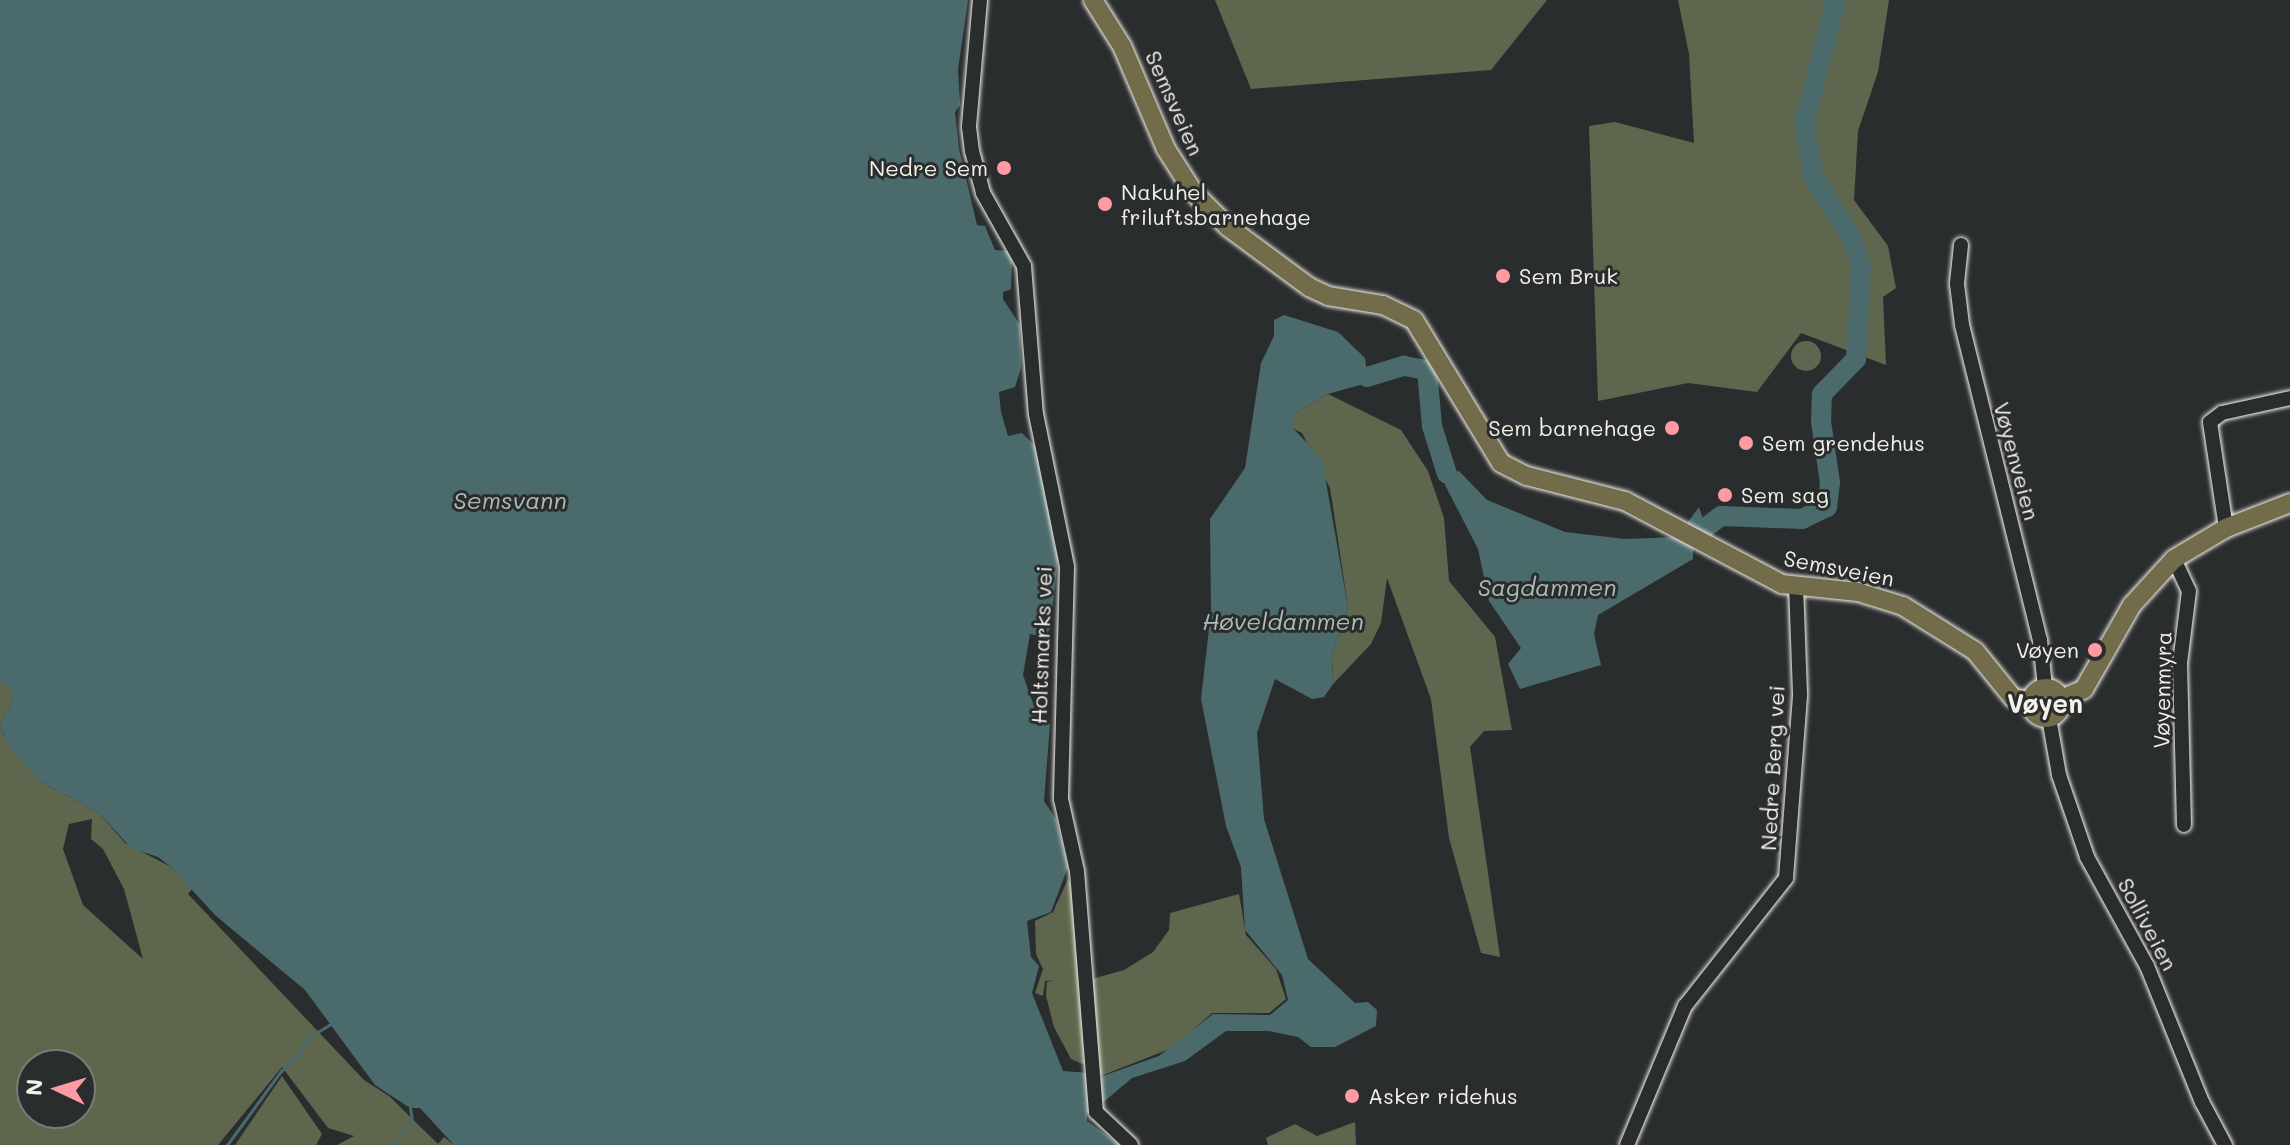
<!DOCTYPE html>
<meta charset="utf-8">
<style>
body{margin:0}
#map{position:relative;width:2290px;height:1145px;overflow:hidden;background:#2a2d2e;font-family:Mali,sans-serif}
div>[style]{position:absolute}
.green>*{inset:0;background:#5e674e}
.round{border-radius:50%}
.water>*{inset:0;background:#4b6a6c}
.stream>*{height:3px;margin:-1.5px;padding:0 1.5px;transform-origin:1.5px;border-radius:1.5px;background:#4b6a6c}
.river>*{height:20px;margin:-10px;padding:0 10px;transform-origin:10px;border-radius:10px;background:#4b6a6c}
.roads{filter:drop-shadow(0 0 2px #f4f1e8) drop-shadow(0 0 2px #f4f1e8)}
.minor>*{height:14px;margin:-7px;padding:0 7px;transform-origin:7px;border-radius:7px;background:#2a2d2e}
.major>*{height:18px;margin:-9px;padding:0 9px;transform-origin:9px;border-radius:9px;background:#726c4b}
.major>.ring{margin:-9px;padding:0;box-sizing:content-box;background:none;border:18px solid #726c4b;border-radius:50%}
.dots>*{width:22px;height:22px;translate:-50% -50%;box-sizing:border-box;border:4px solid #2a2d2e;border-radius:50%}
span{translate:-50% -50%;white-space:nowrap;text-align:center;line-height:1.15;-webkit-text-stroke:6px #2a2d2e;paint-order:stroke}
.street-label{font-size:22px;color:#f4f1e8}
.poi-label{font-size:22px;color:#f4f1e8}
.right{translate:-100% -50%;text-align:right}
.left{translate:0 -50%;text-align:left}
.water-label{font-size:24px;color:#b0bbb6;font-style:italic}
.quarter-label{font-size:26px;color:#f4f1e8;font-weight:700}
.north{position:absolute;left:16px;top:1049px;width:80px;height:80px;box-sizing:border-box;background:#2a2d2e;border:2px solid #7b7b78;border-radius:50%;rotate:274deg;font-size:22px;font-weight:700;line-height:32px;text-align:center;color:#f4f1e8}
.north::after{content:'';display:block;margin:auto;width:28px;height:36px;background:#ff9aa2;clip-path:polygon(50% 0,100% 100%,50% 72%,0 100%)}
</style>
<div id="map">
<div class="green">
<div style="clip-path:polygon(1215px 0,1547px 0,1491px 70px,1251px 89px)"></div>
<div style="clip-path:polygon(1678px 0,1889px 0,1878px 72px,1858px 131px,1854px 200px,1888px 246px,1896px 288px,1883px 297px,1886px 365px,1801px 333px,1757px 392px,1688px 383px,1598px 401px,1589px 126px,1615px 122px,1694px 143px,1689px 54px)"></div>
<div class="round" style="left:1791px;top:341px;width:30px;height:30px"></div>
<div style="clip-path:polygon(1328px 394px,1401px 430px,1428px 471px,1444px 518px,1449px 581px,1495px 637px,1512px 730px,1484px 731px,1470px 747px,1500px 957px,1481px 953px,1449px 838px,1431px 699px,1387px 578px,1381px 623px,1371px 644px,1333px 684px,1332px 656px,1348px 607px,1333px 507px,1330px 488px,1302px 433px,1290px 427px,1298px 411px)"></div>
<div style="clip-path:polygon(evenodd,0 682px,9px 685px,14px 698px,0 725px,5px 737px,41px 782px,98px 812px,125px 843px,171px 867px,192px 889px,188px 894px,364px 1080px,389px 1096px,438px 1144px,444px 1137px,454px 1145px,337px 1145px,354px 1136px,328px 1128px,282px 1067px,218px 1145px,0 1145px,0 682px,92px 819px,91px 839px,103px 849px,124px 889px,143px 959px,83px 905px,63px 849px,69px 824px,92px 819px,0 682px,32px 1065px,80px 1065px,80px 1113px,32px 1113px,32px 1065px)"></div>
<div style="clip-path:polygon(1068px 879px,1073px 888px,1085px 1065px,1071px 1059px,1054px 1027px,1046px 996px,1047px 982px,1053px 980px,1045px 981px,1043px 996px,1035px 993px,1043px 969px,1036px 954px,1035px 921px,1053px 912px)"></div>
<div style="clip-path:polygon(1239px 894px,1246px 935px,1276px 969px,1286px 999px,1269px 1013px,1212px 1013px,1172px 1048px,1098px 1077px,1092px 979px,1124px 970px,1153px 952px,1169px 930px,1170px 913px)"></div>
<div style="clip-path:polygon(282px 1076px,322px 1134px,316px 1145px,235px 1145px)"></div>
<div style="clip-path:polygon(1355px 1122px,1356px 1145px,1268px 1145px,1266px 1138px,1295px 1124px,1317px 1136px)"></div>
</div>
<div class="water">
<div style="clip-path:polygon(0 0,968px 0,958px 70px,960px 105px,955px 112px,959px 149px,977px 225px,985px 226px,995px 250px,1009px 251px,1012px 259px,1011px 289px,1003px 292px,1003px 299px,1020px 325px,1021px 368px,1015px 387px,999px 392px,1001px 412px,1008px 436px,1022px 433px,1037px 448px,1058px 559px,1050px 629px,1044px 637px,1030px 634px,1023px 675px,1040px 723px,1043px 718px,1050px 724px,1044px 801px,1056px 819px,1068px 867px,1051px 912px,1027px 921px,1031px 957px,1039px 966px,1032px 993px,1063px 1071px,1089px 1073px,1091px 1091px,1087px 1092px,1093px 1112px,1087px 1113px,1087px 1121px,1120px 1145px,454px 1145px,420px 1108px,410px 1108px,375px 1085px,305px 990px,215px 915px,171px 867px,158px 857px,131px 848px,98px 812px,41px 782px,9px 746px,0 725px,14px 698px,8px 685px,0 682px)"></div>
<div style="clip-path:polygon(1284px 315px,1338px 332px,1365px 358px,1367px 373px,1367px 383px,1328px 394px,1298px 411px,1291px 426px,1322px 459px,1348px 607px,1332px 656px,1333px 684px,1324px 697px,1312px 699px,1275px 679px,1257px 733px,1264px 819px,1308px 959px,1355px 1003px,1368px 1002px,1377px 1010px,1376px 1026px,1335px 1047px,1311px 1047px,1298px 1037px,1269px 1031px,1226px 1031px,1185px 1061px,1132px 1078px,1100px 1105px,1097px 1078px,1159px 1056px,1213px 1014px,1270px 1015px,1288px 1000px,1282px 975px,1245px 930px,1241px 867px,1226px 826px,1201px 699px,1211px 611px,1210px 519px,1245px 468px,1261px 363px,1274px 336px,1274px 320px)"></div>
<div style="clip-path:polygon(1459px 471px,1487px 500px,1565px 532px,1625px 539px,1677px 537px,1699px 507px,1708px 534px,1693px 550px,1693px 559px,1598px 615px,1594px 634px,1601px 665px,1520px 689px,1508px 664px,1521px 648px,1489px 601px,1478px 549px,1445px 485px,1447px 474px)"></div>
</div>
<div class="stream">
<div style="left:402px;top:1133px;width:16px;rotate:-52deg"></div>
<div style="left:412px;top:1120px;width:12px;rotate:-99deg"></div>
<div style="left:227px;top:1145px;width:92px;rotate:-53.9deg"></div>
<div style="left:281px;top:1071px;width:24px;rotate:-42deg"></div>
<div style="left:299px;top:1055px;width:16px;rotate:-68deg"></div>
<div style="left:305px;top:1040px;width:31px;rotate:-32deg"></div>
<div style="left:390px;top:1145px;width:10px;rotate:-29deg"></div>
</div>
<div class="river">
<div style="left:1367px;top:377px;width:39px;rotate:-17deg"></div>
<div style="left:1404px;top:366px;width:23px;rotate:10deg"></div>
<div style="left:1427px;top:370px;width:56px;rotate:84.9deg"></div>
<div style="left:1432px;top:426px;width:50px;rotate:72.6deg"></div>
<div style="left:1685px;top:543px;width:45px;rotate:-36.9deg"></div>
<div style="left:1721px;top:516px;width:81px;rotate:2.1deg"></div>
<div style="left:1802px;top:519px;width:28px;rotate:-26deg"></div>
<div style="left:1827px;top:507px;width:24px;rotate:-83deg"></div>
<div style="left:1830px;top:483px;width:63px;rotate:-98.3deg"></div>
<div style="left:1821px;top:421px;width:27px;rotate:-88deg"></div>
<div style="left:1822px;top:394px;width:49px;rotate:-45.8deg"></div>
<div style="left:1856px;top:359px;width:92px;rotate:-86.9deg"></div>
<div style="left:1861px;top:267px;width:32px;rotate:-108deg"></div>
<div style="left:1851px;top:237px;width:70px;rotate:-121.7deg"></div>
<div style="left:1814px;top:177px;width:54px;rotate:-100.7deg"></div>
<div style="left:1804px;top:124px;width:128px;rotate:-75.5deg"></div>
</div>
<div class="roads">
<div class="minor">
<div style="left:980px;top:0;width:127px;rotate:95deg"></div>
<div style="left:969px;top:127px;width:24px;rotate:83deg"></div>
<div style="left:972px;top:151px;width:43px;rotate:75.3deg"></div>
<div style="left:983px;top:193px;width:84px;rotate:60.7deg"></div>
<div style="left:1024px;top:266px;width:148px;rotate:85.4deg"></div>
<div style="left:1036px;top:414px;width:156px;rotate:78.5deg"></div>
<div style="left:1067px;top:567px;width:232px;rotate:91.5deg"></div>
<div style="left:1061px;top:799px;width:74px;rotate:77.5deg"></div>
<div style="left:1077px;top:871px;width:242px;rotate:85.5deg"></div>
<div style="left:1096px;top:1112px;width:48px;rotate:43.3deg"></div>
<div style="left:1961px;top:245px;width:39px;rotate:96deg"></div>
<div style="left:1957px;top:284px;width:41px;rotate:83deg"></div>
<div style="left:1962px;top:325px;width:325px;rotate:76.1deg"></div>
<div style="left:2040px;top:640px;width:47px;rotate:83.9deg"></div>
<div style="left:2226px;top:528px;width:107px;rotate:-98.6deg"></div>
<div style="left:2210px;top:422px;width:15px;rotate:-37deg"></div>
<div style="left:2222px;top:413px;width:70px;rotate:-12.4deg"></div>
<div style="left:2174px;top:559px;width:35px;rotate:65deg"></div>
<div style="left:2189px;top:591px;width:73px;rotate:97.1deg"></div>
<div style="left:2180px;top:663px;width:162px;rotate:88.6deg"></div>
<div style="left:2049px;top:718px;width:58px;rotate:80deg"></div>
<div style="left:2059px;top:775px;width:87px;rotate:71.1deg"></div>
<div style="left:2087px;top:857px;width:124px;rotate:61.2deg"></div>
<div style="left:2147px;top:966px;width:147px;rotate:68deg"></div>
<div style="left:2202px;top:1102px;width:49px;rotate:61.9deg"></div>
<div style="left:1627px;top:1145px;width:151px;rotate:-67.4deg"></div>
<div style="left:1685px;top:1006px;width:163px;rotate:-51.7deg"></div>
<div style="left:1786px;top:878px;width:185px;rotate:-85.6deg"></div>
<div style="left:1800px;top:694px;width:107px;rotate:-92.1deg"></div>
</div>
<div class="major">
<div style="left:1093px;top:0;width:54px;rotate:57.8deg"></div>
<div style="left:1122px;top:46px;width:112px;rotate:66.9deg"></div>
<div style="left:1166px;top:149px;width:52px;rotate:57.5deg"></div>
<div style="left:1194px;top:193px;width:48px;rotate:45deg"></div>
<div style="left:1228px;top:227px;width:101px;rotate:36.5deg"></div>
<div style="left:1309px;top:287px;width:21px;rotate:25deg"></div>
<div style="left:1328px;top:296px;width:56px;rotate:9.3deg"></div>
<div style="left:1383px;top:305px;width:34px;rotate:26deg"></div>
<div style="left:1414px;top:320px;width:167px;rotate:58.7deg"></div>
<div style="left:1501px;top:463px;width:29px;rotate:27deg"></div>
<div style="left:1527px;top:476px;width:101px;rotate:14.3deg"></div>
<div style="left:1625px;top:501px;width:178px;rotate:27.9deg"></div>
<div style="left:1782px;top:584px;width:76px;rotate:6deg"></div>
<div style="left:1858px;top:592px;width:47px;rotate:17.3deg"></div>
<div style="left:1903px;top:606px;width:85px;rotate:32deg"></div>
<div style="left:1975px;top:651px;width:60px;rotate:51deg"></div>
<div style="left:2013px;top:698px;width:17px;rotate:10deg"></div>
<div class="ring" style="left:2031px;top:688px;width:12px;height:12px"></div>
<div style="left:2061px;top:699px;width:25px;rotate:-23deg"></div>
<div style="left:2084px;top:689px;width:97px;rotate:-60.3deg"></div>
<div style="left:2132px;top:605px;width:62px;rotate:-47.6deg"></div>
<div style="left:2174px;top:559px;width:61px;rotate:-30.8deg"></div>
<div style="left:2226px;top:528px;width:69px;rotate:-21.3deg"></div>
</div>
</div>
<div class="dots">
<div style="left:1004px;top:168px;background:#ff9aa2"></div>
<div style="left:1105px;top:204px;background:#ff9aa2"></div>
<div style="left:1503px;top:276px;background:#ff9aa2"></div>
<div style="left:1672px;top:428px;background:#ff9aa2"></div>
<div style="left:1746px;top:443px;background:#ff9aa2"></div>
<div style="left:1725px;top:495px;background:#ff9aa2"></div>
<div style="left:2095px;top:650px;background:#ff9aa2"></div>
<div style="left:1352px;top:1096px;background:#ff9aa2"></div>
</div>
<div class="street-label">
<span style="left:1175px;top:103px;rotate:66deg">Semsveien</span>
<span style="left:2017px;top:461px;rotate:75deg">Vøyenveien</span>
<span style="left:1839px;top:568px;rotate:11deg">Semsveien</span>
<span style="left:1041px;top:645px;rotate:-88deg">Holtsmarks vei</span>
<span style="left:2162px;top:690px;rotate:-89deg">Vøyenmyra</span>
<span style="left:1772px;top:768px;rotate:-87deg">Nedre Berg vei</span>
<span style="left:2148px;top:924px;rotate:62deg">Solliveien</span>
</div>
<div class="poi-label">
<span class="right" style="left:988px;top:168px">Nedre Sem</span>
<span class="left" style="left:1121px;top:204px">Nakuhel<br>friluftsbarnehage</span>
<span class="left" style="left:1519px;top:276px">Sem Bruk</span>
<span class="right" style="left:1656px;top:428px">Sem barnehage</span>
<span class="left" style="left:1762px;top:443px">Sem grendehus</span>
<span class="left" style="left:1741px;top:495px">Sem sag</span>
<span class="right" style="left:2079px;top:650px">Vøyen</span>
<span class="left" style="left:1368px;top:1096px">Asker ridehus</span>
</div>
<div class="water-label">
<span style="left:510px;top:500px">Semsvann</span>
<span style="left:1547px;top:587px">Sagdammen</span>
<span style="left:1283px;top:621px">Høveldammen</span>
</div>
<div class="quarter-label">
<span style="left:2045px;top:704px">Vøyen</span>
</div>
<div class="north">N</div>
</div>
